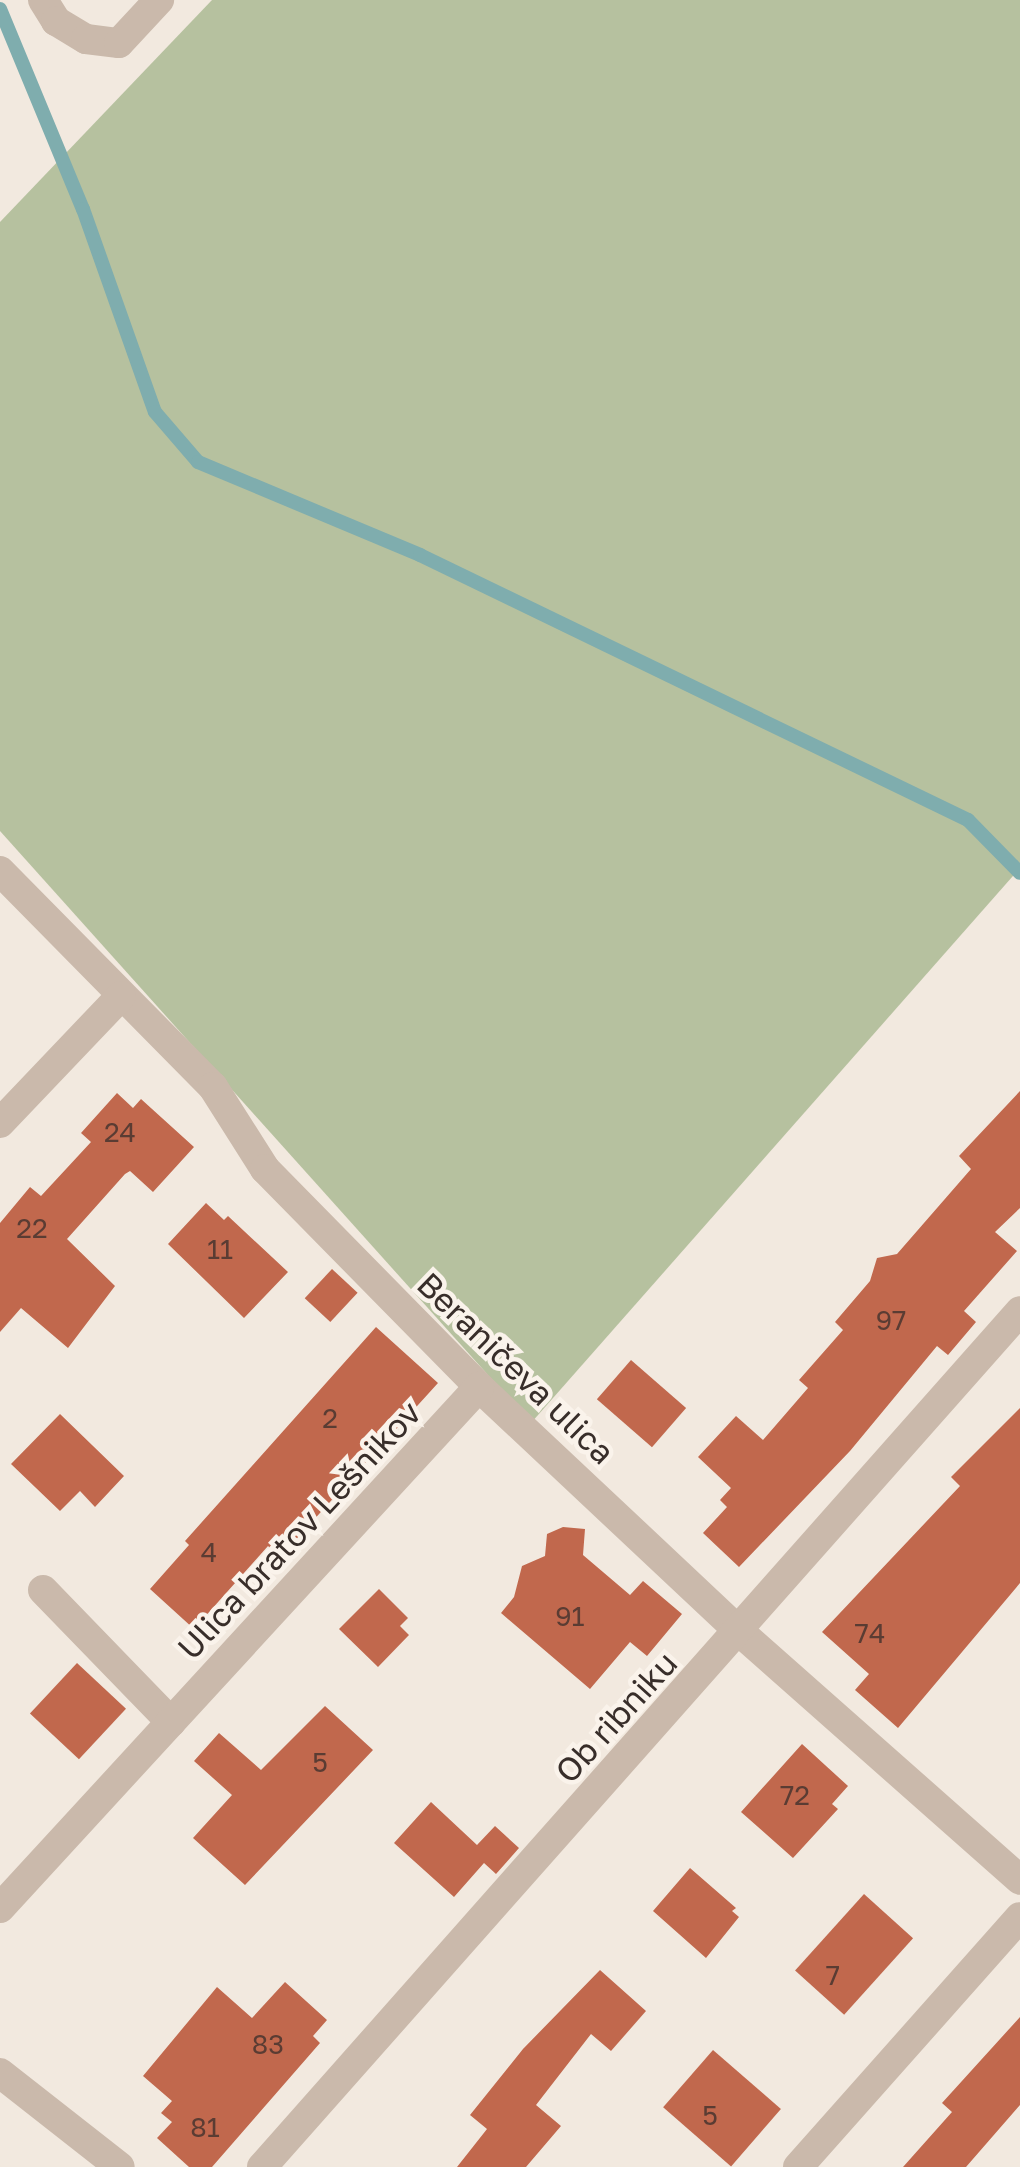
<!DOCTYPE html>
<meta charset="utf-8">
<style>
body{margin:0}
#map{position:relative;width:1020px;height:2167px;overflow:hidden;background:#f2e9df;font-family:"Golos Text",sans-serif}
div>[style]{position:absolute}
.green>*{inset:0;background:#b6c19f}
.stream>*{height:14px;margin:-7px;padding:0 7px;transform-origin:7px;border-radius:7px;background:#7fadae}
.building>*{inset:0;background:#c1684d;transform-origin:0 0}
.minor>*{height:30px;margin:-15px;padding:0 15px;transform-origin:15px;border-radius:15px;background:#cab9ab}
span{translate:-50% -50%;white-space:nowrap;text-align:center;line-height:1.15;-webkit-text-stroke:9px #faf3eb;paint-order:stroke}
.number-label{font-size:27px;color:#5a3c33}
.number-label span{-webkit-text-stroke-width:0}
.street-label{font-size:33px;color:#382e2a}
</style>
<div id="map">
<div class="green">
<div style="clip-path:polygon(212px 0,1020px 0,1020px 868px,531px 1423px,0 831px,0 222px)"></div>
</div>
<div class="stream">
<div style="left:0;top:9px;width:217px;rotate:67.5deg"></div>
<div style="left:83px;top:209px;width:215px;rotate:70.5deg"></div>
<div style="left:155px;top:412px;width:66px;rotate:49.3deg"></div>
<div style="left:198px;top:462px;width:241px;rotate:22.7deg"></div>
<div style="left:420px;top:555px;width:609px;rotate:25.81deg"></div>
<div style="left:968px;top:820px;width:74px;rotate:45.5deg"></div>
</div>
<div class="building">
<div style="clip-path:polygon(1020px 1091px,1020px 1208px,995px 1232px,1017px 1251px,964px 1311px,976px 1322px,948px 1355px,937px 1346px,850px 1451px,739px 1567px,703px 1533px,727px 1507px,720px 1500px,731px 1488px,698px 1457px,736px 1416px,763px 1440px,808px 1388px,799px 1380px,843px 1330px,835px 1322px,870px 1281px,877px 1258px,897px 1254px,971px 1169px,959px 1156px)"></div>
<div style="clip-path:polygon(117px 1093px,133px 1108px,141px 1099px,194px 1147px,153px 1192px,130px 1171px,125px 1174px,67px 1239px,115px 1286px,68px 1348px,21px 1308px,0 1332px,0 1223px,30px 1187px,41px 1196px,91px 1142px,81px 1133px)"></div>
<div style="clip-path:polygon(206px 1203px,224px 1220px,228px 1216px,288px 1272px,244px 1318px,168px 1244px)"></div>
<div style="left:332px;top:1269px;width:35px;height:40px;rotate:43deg"></div>
<div style="clip-path:polygon(376px 1327px,438px 1383px,280px 1557px,268px 1546px,194px 1629px,150px 1589px,189px 1545px,185px 1541px)"></div>
<div style="left:631px;top:1360px;width:73px;height:52px;rotate:41deg"></div>
<div style="clip-path:polygon(1020px 1408px,1020px 1583px,898px 1728px,855px 1690px,869px 1674px,822px 1632px,960px 1486px,951px 1477px)"></div>
<div style="clip-path:polygon(60px 1414px,124px 1476px,95px 1507px,80px 1491px,60px 1511px,11px 1464px)"></div>
<div style="clip-path:polygon(563px 1527px,585px 1529px,583px 1555px,630px 1595px,643px 1581px,682px 1614px,647px 1656px,630px 1642px,590px 1689px,501px 1613px,514px 1597px,522px 1566px,545px 1556px,547px 1534px)"></div>
<div style="clip-path:polygon(379px 1589px,408px 1618px,400px 1626px,409px 1635px,378px 1667px,339px 1629px)"></div>
<div style="left:77px;top:1663px;width:67px;height:69px;rotate:43deg"></div>
<div style="clip-path:polygon(325px 1706px,373px 1750px,245px 1885px,193px 1838px,232px 1795px,194px 1761px,219px 1733px,261px 1770px)"></div>
<div style="clip-path:polygon(802px 1744px,848px 1786px,832px 1804px,838px 1809px,793px 1858px,741px 1812px)"></div>
<div style="clip-path:polygon(431px 1802px,477px 1845px,495px 1826px,519px 1848px,496px 1874px,484px 1863px,454px 1897px,394px 1843px)"></div>
<div style="clip-path:polygon(690px 1868px,736px 1908px,732px 1911px,739px 1917px,706px 1958px,653px 1911px)"></div>
<div style="left:864px;top:1894px;width:66px;height:103px;rotate:42deg"></div>
<div style="clip-path:polygon(600px 1970px,646px 2011px,611px 2051px,591px 2034px,536px 2105px,561px 2126px,526px 2167px,457px 2167px,487px 2129px,470px 2115px,523px 2049px)"></div>
<div style="clip-path:polygon(285px 1982px,327px 2020px,313px 2036px,320px 2043px,212px 2167px,189px 2167px,157px 2138px,172px 2122px,161px 2113px,172px 2101px,143px 2076px,217px 1987px,252px 2018px)"></div>
<div style="clip-path:polygon(1020px 2017px,1020px 2105px,966px 2167px,903px 2167px,952px 2112px,942px 2103px)"></div>
<div style="left:713px;top:2050px;width:90px;height:76px;rotate:41deg"></div>
</div>
<div class="minor">
<div style="left:43px;top:0;width:25px;rotate:58deg"></div>
<div style="left:56px;top:21px;width:35px;rotate:31deg"></div>
<div style="left:86px;top:39px;width:33px;rotate:7deg"></div>
<div style="left:119px;top:43px;width:59px;rotate:-47.1deg"></div>
<div style="left:0;top:871px;width:303px;rotate:45.4deg"></div>
<div style="left:213px;top:1087px;width:97px;rotate:57.6deg"></div>
<div style="left:265px;top:1169px;width:305px;rotate:45.5deg"></div>
<div style="left:479px;top:1387px;width:358px;rotate:43.2deg"></div>
<div style="left:740px;top:1632px;width:374px;rotate:41.5deg"></div>
<div style="left:0;top:1123px;width:175px;rotate:-46.4deg"></div>
<div style="left:43px;top:1590px;width:184px;rotate:45.9deg"></div>
<div style="left:0;top:1908px;width:708px;rotate:-47.41deg"></div>
<div style="left:0;top:2073px;width:152px;rotate:38.1deg"></div>
<div style="left:262px;top:2167px;width:1143px;rotate:-48.47deg"></div>
<div style="left:798px;top:2167px;width:334px;rotate:-48.4deg"></div>
</div>
<div class="number-label">
<span style="left:120px;top:1133px">24</span>
<span style="left:32px;top:1229px">22</span>
<span style="left:220px;top:1250px">11</span>
<span style="left:891px;top:1321px">97</span>
<span style="left:330px;top:1419px">2</span>
<span style="left:209px;top:1553px">4</span>
<span style="left:570px;top:1617px">91</span>
<span style="left:870px;top:1634px">74</span>
<span style="left:320px;top:1763px">5</span>
<span style="left:795px;top:1796px">72</span>
<span style="left:833px;top:1976px">7</span>
<span style="left:268px;top:2045px">83</span>
<span style="left:710px;top:2116px">5</span>
<span style="left:205px;top:2128px">81</span>
</div>
<div class="street-label">
<span style="left:516px;top:1368px;rotate:44deg">Beraničeva ulica</span>
<span style="left:299px;top:1530px;rotate:-47deg">Ulica bratov Lešnikov</span>
<span style="left:616px;top:1717px;rotate:-48deg">Ob ribniku</span>
</div>
</div>
